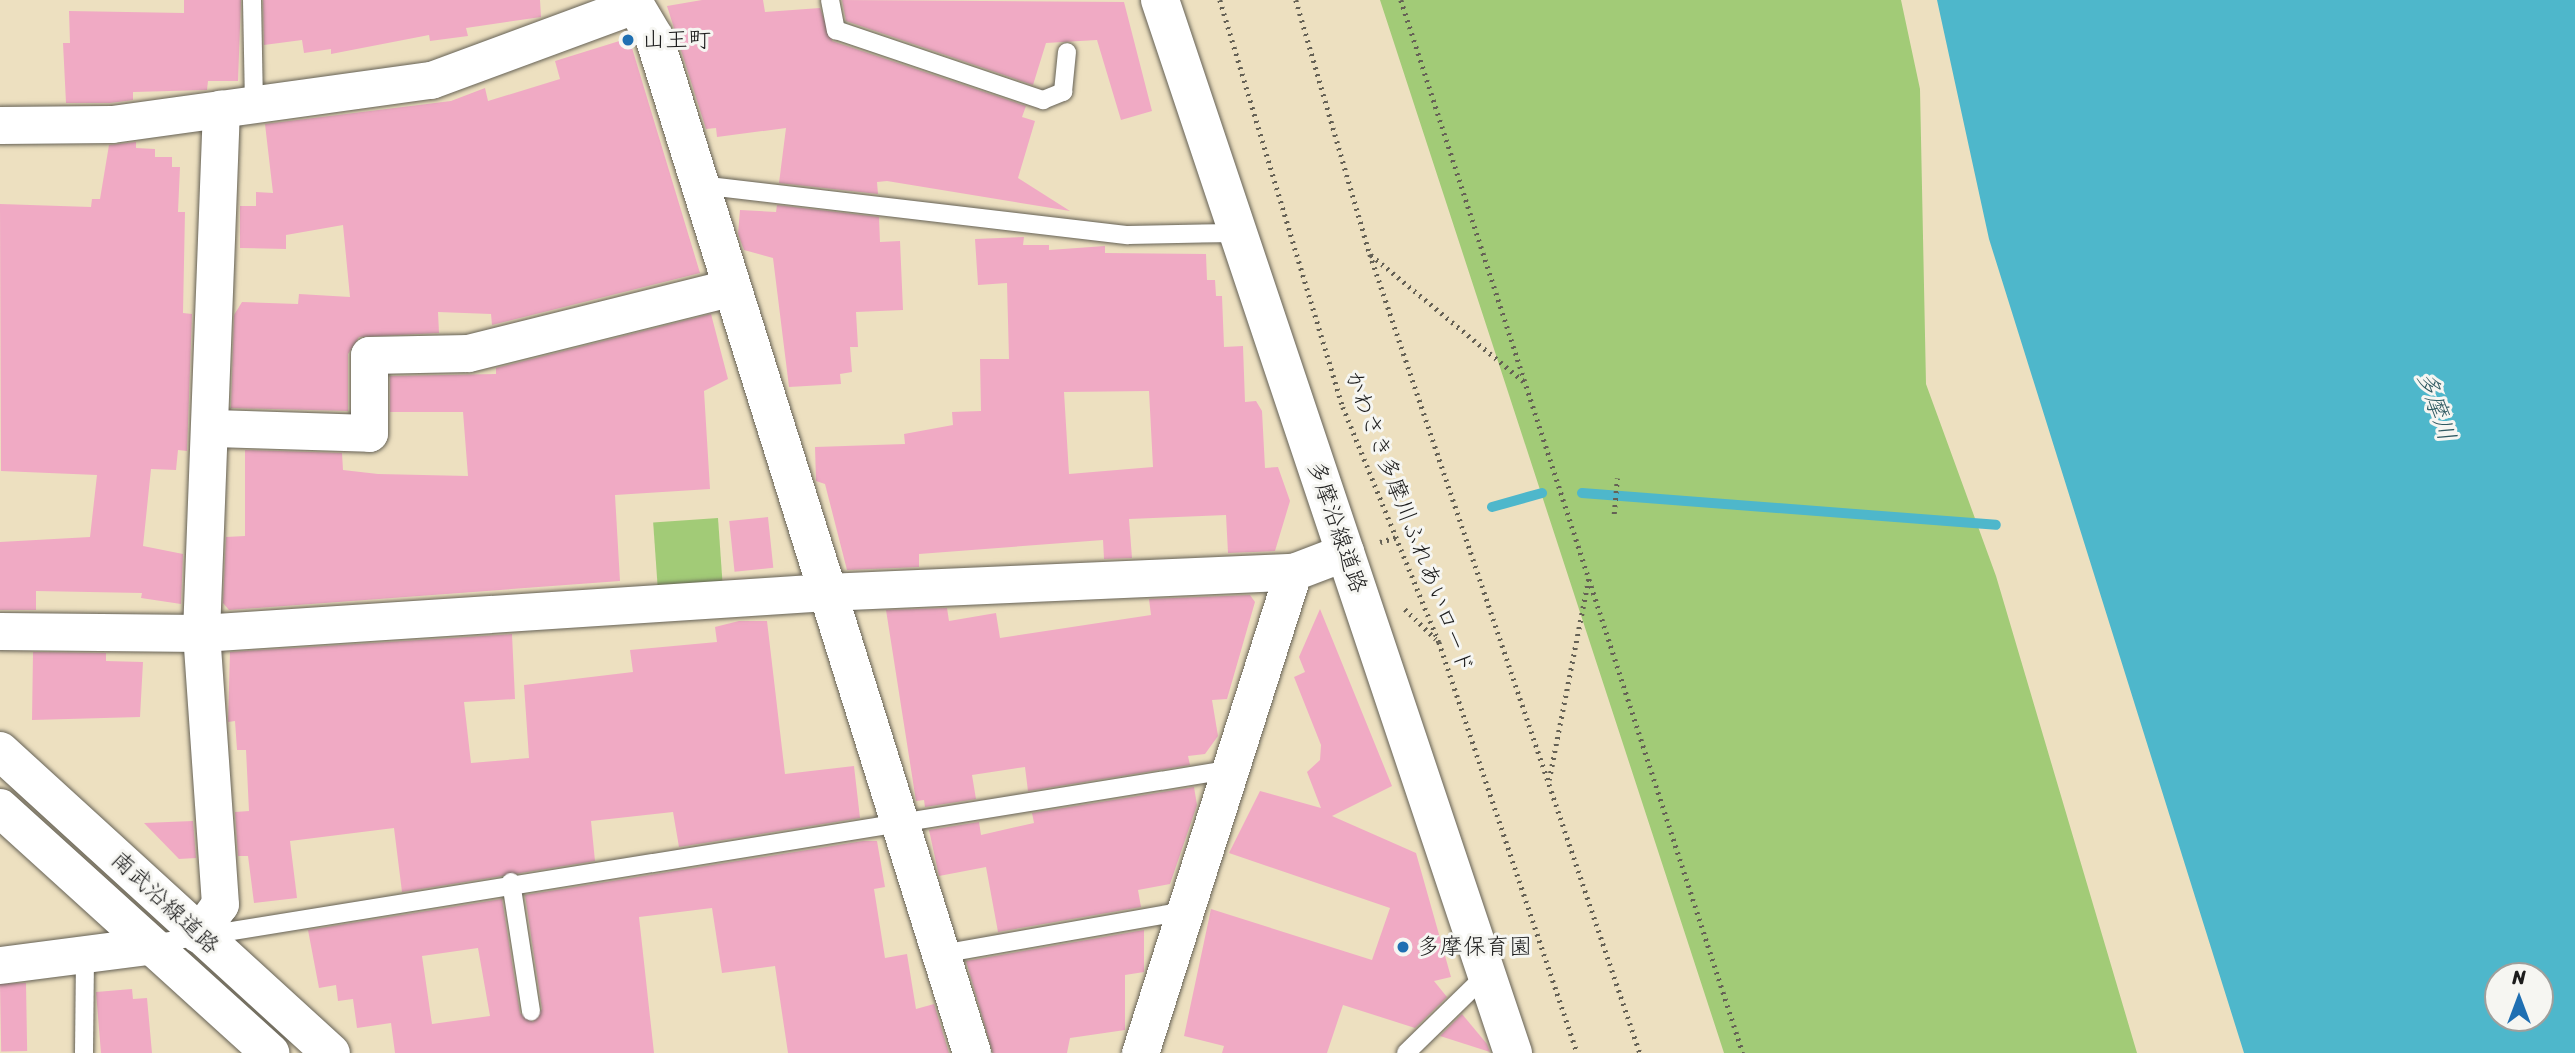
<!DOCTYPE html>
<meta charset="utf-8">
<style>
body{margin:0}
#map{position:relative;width:2575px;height:1053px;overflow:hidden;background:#ede0c0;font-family:Sriracha,"Klee One",sans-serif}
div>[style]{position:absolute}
.green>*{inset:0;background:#a2cb77;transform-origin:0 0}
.water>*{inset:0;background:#4eb7cb}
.stream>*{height:10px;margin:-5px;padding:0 5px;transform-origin:5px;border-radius:5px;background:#4eb7cb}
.building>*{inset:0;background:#f0aac4;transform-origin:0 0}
.path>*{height:4.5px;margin-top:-2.25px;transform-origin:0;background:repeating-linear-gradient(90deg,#656155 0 2px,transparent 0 7px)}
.roads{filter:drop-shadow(0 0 2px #656155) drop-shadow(0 0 2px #656155)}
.service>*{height:18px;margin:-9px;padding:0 9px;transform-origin:9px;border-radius:9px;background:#fff}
.minor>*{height:37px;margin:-18.5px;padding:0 18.5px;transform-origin:18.5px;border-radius:18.5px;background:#fff}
.tertiary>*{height:38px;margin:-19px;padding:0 19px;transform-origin:19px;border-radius:19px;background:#fff}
.primary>*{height:38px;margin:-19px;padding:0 19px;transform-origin:19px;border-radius:19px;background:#fff}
.dots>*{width:19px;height:19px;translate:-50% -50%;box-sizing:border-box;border:4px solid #f6f6f2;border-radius:50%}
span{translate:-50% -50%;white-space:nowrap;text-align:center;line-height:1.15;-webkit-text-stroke:6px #f6f6f2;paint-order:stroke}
.poi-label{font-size:23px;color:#1c1c1c}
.left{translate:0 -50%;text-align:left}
.street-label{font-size:23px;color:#1c1c1c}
.water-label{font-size:24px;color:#305a62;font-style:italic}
.north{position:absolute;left:2484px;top:962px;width:70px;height:70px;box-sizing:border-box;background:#f6f6f2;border:2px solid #9f9f9c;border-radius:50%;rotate:0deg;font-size:19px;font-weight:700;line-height:28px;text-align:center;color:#1c1c1c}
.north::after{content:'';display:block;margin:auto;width:24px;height:32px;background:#1f6fb2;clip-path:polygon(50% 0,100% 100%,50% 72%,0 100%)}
</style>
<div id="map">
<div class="green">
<div style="clip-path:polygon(1380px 0,1901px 0,1920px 89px,1926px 384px,1996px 576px,2137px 1053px,1724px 1053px)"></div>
<div style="left:718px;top:518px;width:68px;height:65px;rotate:86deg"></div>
</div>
<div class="water">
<div style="clip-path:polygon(evenodd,1937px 0,2575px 0,2575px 1053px,2244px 1053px,1989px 239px,1937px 0,2498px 976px,2540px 976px,2540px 1018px,2498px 1018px,2498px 976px)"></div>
</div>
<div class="stream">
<div style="left:1582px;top:493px;width:415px;rotate:4.4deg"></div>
<div style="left:1492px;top:507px;width:52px;rotate:-15.6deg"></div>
</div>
<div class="building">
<div style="clip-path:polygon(184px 0,241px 0,238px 81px,208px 81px,207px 90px,133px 92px,133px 100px,110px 103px,66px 103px,63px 43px,70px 43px,69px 11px,184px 13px)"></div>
<div style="clip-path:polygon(263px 0,540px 0,541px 17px,466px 28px,468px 36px,430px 41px,429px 35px,331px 54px,331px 49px,304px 53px,302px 40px,264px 45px)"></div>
<div style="clip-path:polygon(702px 0,763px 0,765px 12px,820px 8px,832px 41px,1026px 106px,1022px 117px,1035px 121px,1018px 178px,1070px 211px,887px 181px,877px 182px,878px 194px,779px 183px,786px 128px,717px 137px,716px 128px,706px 129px,667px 6px)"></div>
<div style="clip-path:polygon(842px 0,1124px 2px,1152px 111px,1121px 120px,1097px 40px,1046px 43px,1033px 85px,846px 21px)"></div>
<div style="clip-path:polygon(629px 38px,700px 273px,492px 325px,491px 314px,438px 312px,439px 333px,359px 337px,348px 354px,348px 411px,231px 408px,234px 315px,242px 302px,298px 304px,299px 294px,350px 297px,343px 225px,286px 235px,286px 249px,240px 248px,240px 206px,256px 206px,256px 192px,273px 193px,265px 124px,451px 101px,485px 88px,488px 101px,560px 79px,555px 61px)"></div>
<div style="clip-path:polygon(136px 142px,136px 148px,155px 149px,155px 157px,172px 157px,172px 167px,180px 167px,178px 212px,185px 212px,183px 313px,192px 314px,187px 451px,178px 450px,176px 470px,151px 469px,143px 546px,183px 554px,181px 604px,141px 598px,142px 593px,36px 591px,36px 610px,0 610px,0 542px,90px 537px,97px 475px,1px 471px,0 204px,91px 207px,92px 199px,100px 199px,109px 145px)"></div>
<div style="clip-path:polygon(777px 205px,879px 217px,880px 242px,900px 241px,903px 310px,856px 312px,858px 347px,850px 347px,852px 372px,840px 374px,841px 384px,789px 387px,773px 258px,744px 250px,738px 234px,740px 210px,776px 212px)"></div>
<div style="clip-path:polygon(evenodd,1024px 237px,1023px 245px,1049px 245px,1049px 250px,1105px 246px,1105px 253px,1206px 254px,1207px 280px,1215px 280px,1216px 296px,1222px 296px,1224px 347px,1243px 346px,1245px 402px,1256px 401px,1262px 411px,1265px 468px,1278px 467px,1290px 501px,1275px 551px,1228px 553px,1226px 515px,1129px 519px,1132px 558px,1104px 559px,1103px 540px,919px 554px,919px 567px,847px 570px,825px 484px,816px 481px,815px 447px,905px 444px,904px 434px,953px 425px,952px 412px,981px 411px,980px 359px,1009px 359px,1007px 283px,978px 285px,975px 239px,1024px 237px,1149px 391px,1153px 467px,1069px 474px,1064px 392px,1149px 391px)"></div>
<div style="clip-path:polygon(711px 314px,728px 379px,704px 391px,710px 489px,615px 495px,620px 581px,229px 610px,223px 603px,226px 537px,245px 536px,245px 450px,342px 453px,343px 470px,378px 474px,468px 476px,463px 412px,390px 412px,390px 376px,496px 374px,496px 368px)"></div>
<div style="left:768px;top:517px;width:51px;height:39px;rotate:84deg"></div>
<div style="clip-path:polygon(1250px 595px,1255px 602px,1227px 699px,1212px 700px,1218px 736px,1205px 754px,1188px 756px,1190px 765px,1028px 791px,1025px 767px,972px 775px,976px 799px,925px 807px,924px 800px,916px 801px,886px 610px,947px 608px,949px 621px,996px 613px,1000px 638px,1151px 615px,1149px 599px)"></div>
<div style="clip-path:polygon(1320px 609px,1392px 786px,1332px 816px,1416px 853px,1451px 977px,1434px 981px,1447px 997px,1415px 1028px,1343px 1005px,1327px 1053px,1222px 1053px,1224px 1046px,1184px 1036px,1211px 909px,1372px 960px,1390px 908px,1229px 853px,1260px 791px,1321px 808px,1307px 772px,1320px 760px,1321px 745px,1294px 677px,1305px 672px,1299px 657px)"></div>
<div style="clip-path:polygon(739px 621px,767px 621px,785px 774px,854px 766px,860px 818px,679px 847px,673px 812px,591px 821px,595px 861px,402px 892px,394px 828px,290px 841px,297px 898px,254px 903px,248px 856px,238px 856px,235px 812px,249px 811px,246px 750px,237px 750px,235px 721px,228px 722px,230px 652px,512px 634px,515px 699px,464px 702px,471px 763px,529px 758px,524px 685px,633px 672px,630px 650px,717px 642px,715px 627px)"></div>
<div style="clip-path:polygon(33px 652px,106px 653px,106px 661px,143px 662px,140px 717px,32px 720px)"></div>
<div style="clip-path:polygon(1194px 787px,1197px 805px,1170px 884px,1138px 890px,1141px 907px,998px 932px,986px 867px,939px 876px,929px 830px,979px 822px,981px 835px,1034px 823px,1032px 813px)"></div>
<div style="clip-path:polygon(193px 821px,196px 858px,179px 859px,144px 823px)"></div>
<div style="clip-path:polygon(evenodd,863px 841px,877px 841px,885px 887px,874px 889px,885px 958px,907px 954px,916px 1009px,934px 1004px,949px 1053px,788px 1053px,775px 966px,722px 973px,712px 908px,639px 917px,654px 1053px,395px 1053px,391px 1023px,357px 1028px,353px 999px,338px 1001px,336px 985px,319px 988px,308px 930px,502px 899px,520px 1013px,533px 1022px,542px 1009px,525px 895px,863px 841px,478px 948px,490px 1016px,432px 1024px,422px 956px,478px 948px)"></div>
<div style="clip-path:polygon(1144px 930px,1144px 972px,1125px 975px,1125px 1030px,1070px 1038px,1067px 1053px,993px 1053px,966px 961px)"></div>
<div style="left:26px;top:983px;width:68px;height:26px;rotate:89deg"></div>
<div style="clip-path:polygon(132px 989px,133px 999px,147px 998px,152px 1053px,101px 1053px,96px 992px)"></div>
<div style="clip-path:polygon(1462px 1014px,1487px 1044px,1490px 1052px,1440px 1036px)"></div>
</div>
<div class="path">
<div style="left:1220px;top:0;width:425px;rotate:73.2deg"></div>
<div style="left:1343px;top:407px;width:254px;rotate:67.8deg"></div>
<div style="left:1439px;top:642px;width:434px;rotate:71.4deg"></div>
<div style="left:1296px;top:0;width:265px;rotate:73.8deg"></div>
<div style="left:1370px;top:254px;width:843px;rotate:71.33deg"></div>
<div style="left:1401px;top:0;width:1107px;rotate:72.01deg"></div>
<div style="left:1371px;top:255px;width:201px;rotate:39.6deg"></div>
<div style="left:1614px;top:514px;width:36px;rotate:-85deg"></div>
<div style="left:1380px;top:542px;width:19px;rotate:-16deg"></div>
<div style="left:1405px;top:609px;width:43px;rotate:44.1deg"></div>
<div style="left:1549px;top:780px;width:208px;rotate:-78.9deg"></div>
</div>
<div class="roads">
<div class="service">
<div style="left:252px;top:0;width:104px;rotate:88.9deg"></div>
<div style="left:830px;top:0;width:31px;rotate:79deg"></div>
<div style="left:836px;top:30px;width:219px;rotate:18.7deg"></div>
<div style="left:1043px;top:100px;width:22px;rotate:-22deg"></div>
<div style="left:1063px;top:92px;width:40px;rotate:-84.3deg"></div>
<div style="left:700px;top:185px;width:431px;rotate:6.7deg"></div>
<div style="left:1128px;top:235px;width:109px;rotate:-1.1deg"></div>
<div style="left:511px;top:882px;width:131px;rotate:81.2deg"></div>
<div style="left:152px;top:944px;width:1096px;rotate:-9.19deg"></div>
<div style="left:941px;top:954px;width:249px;rotate:-10deg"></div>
<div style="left:84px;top:1053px;width:98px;rotate:-89.4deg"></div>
<div style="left:1406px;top:1053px;width:113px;rotate:-44.3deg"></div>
</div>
<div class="minor">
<div style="left:0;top:125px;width:112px;rotate:-0.5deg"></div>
<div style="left:112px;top:124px;width:322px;rotate:-7.9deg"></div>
<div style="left:431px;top:80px;width:216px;rotate:-20.3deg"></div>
<div style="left:214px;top:428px;width:155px;rotate:1.8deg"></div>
<div style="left:369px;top:433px;width:78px;rotate:-90deg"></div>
<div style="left:369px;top:355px;width:99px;rotate:-1.2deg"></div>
<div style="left:468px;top:353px;width:272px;rotate:-14deg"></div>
<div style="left:0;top:631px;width:201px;rotate:0.6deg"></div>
<div style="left:201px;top:633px;width:627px;rotate:-3.75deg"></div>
<div style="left:827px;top:592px;width:466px;rotate:-2.5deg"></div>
<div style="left:198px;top:934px;width:37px;rotate:-54deg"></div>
<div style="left:220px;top:904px;width:272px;rotate:-94deg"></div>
<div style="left:201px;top:633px;width:525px;rotate:-87.82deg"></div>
<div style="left:0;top:965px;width:147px;rotate:-7.4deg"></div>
<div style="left:1140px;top:1053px;width:505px;rotate:-72.35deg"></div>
<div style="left:1293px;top:572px;width:56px;rotate:-21deg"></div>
</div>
<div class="tertiary">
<div style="left:632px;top:0;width:43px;rotate:59.3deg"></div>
<div style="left:654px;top:37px;width:1065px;rotate:72.62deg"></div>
<div style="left:0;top:751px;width:448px;rotate:42.4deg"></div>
<div style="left:0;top:808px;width:365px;rotate:42.2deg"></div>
</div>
<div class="primary">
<div style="left:1160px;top:0;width:1111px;rotate:71.47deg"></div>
</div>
</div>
<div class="dots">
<div style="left:628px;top:40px;background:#1f6fb2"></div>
<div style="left:1403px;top:947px;background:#1f6fb2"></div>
</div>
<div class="poi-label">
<span class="left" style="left:642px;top:40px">山王町</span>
<span class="left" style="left:1417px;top:947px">多摩保育園</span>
</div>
<div class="street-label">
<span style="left:1409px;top:522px;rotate:69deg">かわさき多摩川ふれあいロード</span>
<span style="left:1337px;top:527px;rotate:71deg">多摩沿線道路</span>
<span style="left:165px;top:903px;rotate:43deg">南武沿線道路</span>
</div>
<div class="water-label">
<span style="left:2436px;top:406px;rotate:71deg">多摩川</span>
</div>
<div class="north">N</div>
</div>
